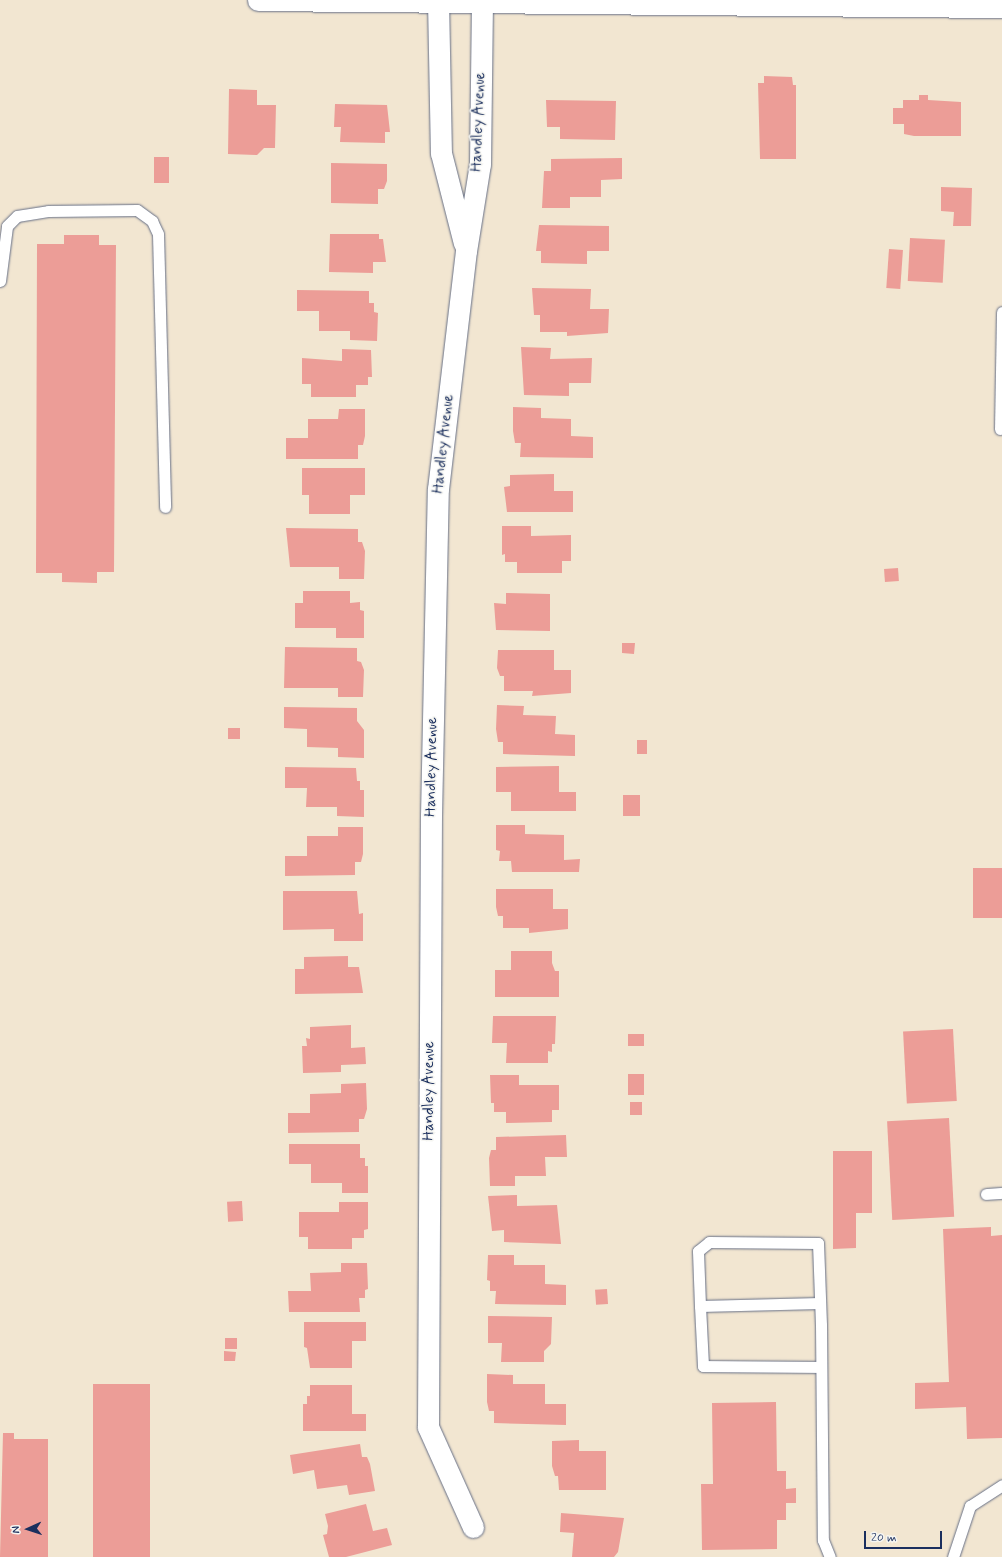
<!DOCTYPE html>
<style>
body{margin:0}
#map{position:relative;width:1002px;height:1557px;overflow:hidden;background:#f2e6d1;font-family:Mynerve,sans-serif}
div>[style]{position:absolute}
.building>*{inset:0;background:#ec9d97;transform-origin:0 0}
.roads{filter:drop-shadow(0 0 1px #666f86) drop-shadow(0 0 1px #666f86)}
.lane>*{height:11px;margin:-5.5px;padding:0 5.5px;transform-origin:5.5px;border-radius:5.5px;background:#fff}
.street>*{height:21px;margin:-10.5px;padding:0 10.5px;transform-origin:10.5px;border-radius:10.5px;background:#fff}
span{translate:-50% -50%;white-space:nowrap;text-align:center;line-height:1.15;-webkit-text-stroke:3px #f6f6f2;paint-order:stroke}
.street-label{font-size:15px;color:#1b2f5e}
.north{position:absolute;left:8px;top:1509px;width:40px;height:40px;-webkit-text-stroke:3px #f6f6f2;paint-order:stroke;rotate:267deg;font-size:11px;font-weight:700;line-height:16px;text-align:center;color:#1b2f5e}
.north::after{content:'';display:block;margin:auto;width:14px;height:18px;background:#1b2f5e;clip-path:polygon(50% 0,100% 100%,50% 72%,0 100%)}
.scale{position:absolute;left:864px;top:1531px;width:78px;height:18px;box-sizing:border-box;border:2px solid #1b2f5e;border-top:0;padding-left:5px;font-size:12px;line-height:14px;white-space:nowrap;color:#1b2f5e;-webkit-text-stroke:3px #f6f6f2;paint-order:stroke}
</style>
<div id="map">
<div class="building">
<div style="clip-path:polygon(764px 76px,792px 77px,793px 85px,796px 85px,796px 159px,760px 159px,758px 83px,764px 83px)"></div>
<div style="clip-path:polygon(229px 89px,257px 90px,257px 105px,276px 105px,275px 148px,264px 148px,257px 155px,228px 154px)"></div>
<div style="clip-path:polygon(919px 95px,928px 95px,928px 100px,961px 102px,961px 136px,914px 136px,904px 134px,904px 124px,893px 124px,893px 108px,903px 108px,903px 100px,919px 100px)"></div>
<div style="clip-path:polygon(546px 100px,616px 101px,615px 140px,560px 139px,560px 127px,547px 127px)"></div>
<div style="clip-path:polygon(335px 104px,387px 105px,390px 132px,385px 132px,385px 143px,340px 142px,341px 127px,334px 127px)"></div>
<div style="left:154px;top:157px;width:15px;height:26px"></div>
<div style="clip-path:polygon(622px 158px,622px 179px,601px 180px,601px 197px,570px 197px,570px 208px,542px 208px,544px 171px,551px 171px,551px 159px)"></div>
<div style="clip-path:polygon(331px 163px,387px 164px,387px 181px,384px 189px,378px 189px,378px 204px,331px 203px)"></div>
<div style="clip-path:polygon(941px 187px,972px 188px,971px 226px,953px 226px,954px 212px,941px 211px)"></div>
<div style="clip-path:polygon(539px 225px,609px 226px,609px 251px,587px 251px,587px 264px,541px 263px,541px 251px,536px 251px)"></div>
<div style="clip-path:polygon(330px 234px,379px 234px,379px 239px,383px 239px,386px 262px,373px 262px,373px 273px,329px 272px)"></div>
<div style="clip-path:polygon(64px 235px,99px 235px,99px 245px,116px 245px,114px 572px,97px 572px,97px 583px,62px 582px,62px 573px,36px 573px,37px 244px,64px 244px)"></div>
<div style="left:910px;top:238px;width:35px;height:43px;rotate:3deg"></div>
<div style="left:889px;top:249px;width:14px;height:39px;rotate:4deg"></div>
<div style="clip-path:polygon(532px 288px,591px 289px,590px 309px,609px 309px,608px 333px,567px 336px,567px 332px,540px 332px,540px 315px,534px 315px)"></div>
<div style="clip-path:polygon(297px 290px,369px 291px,369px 303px,374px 303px,374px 312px,378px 313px,377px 341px,350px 340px,350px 331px,319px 331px,319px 311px,297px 311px)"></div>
<div style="clip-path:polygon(521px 347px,551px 348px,550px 359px,592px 358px,591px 383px,569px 383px,569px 396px,524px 395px)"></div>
<div style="clip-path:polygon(342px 349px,371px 350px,372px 377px,368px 377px,368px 385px,356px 385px,356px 397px,311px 397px,311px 384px,302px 384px,302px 358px,342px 361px)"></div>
<div style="clip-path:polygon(513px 407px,541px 408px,541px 418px,571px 419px,571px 436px,593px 437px,593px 458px,520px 457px,521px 443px,515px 443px,513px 431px)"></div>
<div style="clip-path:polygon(339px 409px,365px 409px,365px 436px,363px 445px,358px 445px,358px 459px,286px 459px,286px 438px,308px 438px,308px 419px,338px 419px)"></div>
<div style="clip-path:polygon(302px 468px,365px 468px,365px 495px,350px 495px,350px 514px,309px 514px,309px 495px,302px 495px)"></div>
<div style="clip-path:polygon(554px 474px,554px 491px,573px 491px,573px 512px,507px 512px,504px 487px,510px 486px,510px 475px)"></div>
<div style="clip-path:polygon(502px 526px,531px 526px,531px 536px,571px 535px,571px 561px,562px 561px,562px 573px,517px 573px,517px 562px,505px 562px,505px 554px,502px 555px)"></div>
<div style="clip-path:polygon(286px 528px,358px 529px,358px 542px,362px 542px,365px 551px,364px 579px,339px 579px,339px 567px,290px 567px)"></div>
<div style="left:898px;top:568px;width:13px;height:14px;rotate:86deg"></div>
<div style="clip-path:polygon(303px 591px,350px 591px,350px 603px,360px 602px,360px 610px,364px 611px,364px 638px,336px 638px,336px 628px,295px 628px,295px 603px,303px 603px)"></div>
<div style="clip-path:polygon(506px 593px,550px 594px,550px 631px,496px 630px,494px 603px,506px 604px)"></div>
<div style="clip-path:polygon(622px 643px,635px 643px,634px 654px,622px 653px)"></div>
<div style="clip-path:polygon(285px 647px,357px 648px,357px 661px,361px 662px,364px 670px,363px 697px,338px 697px,338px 688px,284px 688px)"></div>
<div style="clip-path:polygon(498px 650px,554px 650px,554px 670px,571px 670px,571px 693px,532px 696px,533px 691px,504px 691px,504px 676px,500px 676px,497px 668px)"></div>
<div style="clip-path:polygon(497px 705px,524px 706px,523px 715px,556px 716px,555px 734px,575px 735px,575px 756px,503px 754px,503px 742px,498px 742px,496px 729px)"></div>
<div style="clip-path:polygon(284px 707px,357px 708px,357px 721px,364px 730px,364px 758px,338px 757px,338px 748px,307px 747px,307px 729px,284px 728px)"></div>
<div style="left:240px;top:728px;width:11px;height:12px;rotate:90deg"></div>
<div style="left:637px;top:740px;width:10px;height:14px"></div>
<div style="clip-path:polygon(559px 766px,559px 792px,576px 792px,576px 811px,511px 811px,511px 792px,496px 792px,496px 767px)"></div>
<div style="clip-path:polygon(285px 767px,356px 768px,357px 781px,360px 781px,360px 790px,364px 790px,364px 817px,337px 816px,337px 807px,306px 807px,307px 788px,285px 788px)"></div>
<div style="left:623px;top:795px;width:17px;height:21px"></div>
<div style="clip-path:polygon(496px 825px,525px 825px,525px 834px,564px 835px,564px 860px,580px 859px,579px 872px,512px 872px,511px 861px,499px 861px,500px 851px,496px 850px)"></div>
<div style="clip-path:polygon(338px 827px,363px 827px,363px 854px,361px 862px,355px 862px,355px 875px,285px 876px,285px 856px,307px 856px,307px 836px,338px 836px)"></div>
<div style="left:973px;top:868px;width:29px;height:50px"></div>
<div style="clip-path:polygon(496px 889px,553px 889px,553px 909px,568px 909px,568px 929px,529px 933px,529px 928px,503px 928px,503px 916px,498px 916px,496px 907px)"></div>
<div style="clip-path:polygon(283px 891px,357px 891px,359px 914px,363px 913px,363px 941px,334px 941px,334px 929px,283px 930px)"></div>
<div style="clip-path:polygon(511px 951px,552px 951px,552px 963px,555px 971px,559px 971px,559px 997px,495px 997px,495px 970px,511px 970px)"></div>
<div style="clip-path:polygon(348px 956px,348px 967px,359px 967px,363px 993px,295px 994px,295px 969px,304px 969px,304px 957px)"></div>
<div style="clip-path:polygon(493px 1016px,556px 1016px,555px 1044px,552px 1044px,552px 1052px,548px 1051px,548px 1063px,506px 1063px,507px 1043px,492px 1043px)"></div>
<div style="clip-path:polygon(351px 1025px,351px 1048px,365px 1047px,366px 1064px,341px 1065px,341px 1072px,303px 1073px,302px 1046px,307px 1046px,306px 1038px,310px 1039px,310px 1027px)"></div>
<div style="left:953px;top:1029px;width:72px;height:50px;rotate:87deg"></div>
<div style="left:628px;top:1034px;width:16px;height:12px"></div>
<div style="left:628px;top:1074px;width:16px;height:21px"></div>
<div style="clip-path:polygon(490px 1075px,519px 1075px,519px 1085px,559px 1085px,559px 1110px,552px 1110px,552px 1122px,506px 1123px,506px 1112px,494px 1112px,494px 1103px,491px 1103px)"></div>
<div style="clip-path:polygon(366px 1083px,367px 1109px,364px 1119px,359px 1119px,359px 1132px,288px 1133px,288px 1113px,310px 1113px,310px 1094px,341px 1093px,341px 1084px)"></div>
<div style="left:630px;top:1102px;width:12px;height:13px"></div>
<div style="left:949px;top:1118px;width:99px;height:62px;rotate:87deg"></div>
<div style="clip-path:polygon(566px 1135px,567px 1157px,545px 1157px,546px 1176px,515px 1176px,515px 1186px,490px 1186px,489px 1158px,491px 1150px,496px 1150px,496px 1137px)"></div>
<div style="clip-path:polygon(289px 1144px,360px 1144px,360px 1158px,365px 1158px,365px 1166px,368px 1166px,368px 1193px,342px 1193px,342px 1183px,311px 1183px,311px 1164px,289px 1164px)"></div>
<div style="clip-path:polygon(833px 1151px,872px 1151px,872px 1213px,856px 1213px,856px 1248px,833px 1249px)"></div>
<div style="clip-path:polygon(517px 1195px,517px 1206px,557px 1205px,561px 1244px,504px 1242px,504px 1230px,492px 1231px,488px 1196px)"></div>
<div style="left:242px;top:1201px;width:20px;height:15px;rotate:87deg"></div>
<div style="clip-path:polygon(339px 1202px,368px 1202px,368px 1229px,364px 1230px,364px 1238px,352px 1238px,352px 1249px,308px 1249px,308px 1237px,299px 1237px,299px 1212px,339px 1212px)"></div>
<div style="clip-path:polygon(991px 1227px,991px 1236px,1002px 1235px,1002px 1438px,967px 1439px,966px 1407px,915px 1409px,915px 1383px,949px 1382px,943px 1229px)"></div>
<div style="clip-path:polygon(488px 1255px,514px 1255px,514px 1265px,545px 1265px,545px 1284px,566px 1285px,566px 1305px,495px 1304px,496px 1291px,490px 1291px,490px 1281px,487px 1280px)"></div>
<div style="clip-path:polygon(341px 1263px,367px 1263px,368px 1289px,365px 1290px,365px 1298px,359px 1298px,360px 1312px,289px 1312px,288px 1291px,311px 1291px,310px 1273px,341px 1272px)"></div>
<div style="left:607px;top:1289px;width:15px;height:12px;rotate:86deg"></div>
<div style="clip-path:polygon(488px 1316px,552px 1317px,551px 1344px,544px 1351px,544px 1362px,501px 1362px,502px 1343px,488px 1343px)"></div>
<div style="clip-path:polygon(304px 1322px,366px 1322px,366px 1341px,352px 1341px,352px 1368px,310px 1368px,307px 1348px,304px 1347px)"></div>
<div style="left:225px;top:1338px;width:12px;height:11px"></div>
<div style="clip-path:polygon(224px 1351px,236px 1352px,235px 1361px,224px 1361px)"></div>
<div style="clip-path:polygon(487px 1374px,513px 1375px,513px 1384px,545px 1384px,545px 1404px,566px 1404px,566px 1425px,494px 1423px,494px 1411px,489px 1411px,487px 1402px)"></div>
<div style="left:150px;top:1384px;width:173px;height:57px;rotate:90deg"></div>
<div style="clip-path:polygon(310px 1385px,352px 1385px,352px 1414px,366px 1414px,366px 1431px,303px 1431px,303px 1404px,307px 1404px,307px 1396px,310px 1396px)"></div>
<div style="clip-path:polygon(776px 1402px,777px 1471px,786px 1471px,786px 1489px,796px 1488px,796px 1503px,786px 1503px,786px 1520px,777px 1520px,777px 1549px,702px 1550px,701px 1484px,713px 1484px,712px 1403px)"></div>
<div style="clip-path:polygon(3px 1433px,14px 1433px,14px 1439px,48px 1439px,48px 1557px,0 1557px)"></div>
<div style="clip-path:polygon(579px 1440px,579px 1451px,606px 1451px,606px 1490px,559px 1490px,558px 1476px,555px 1476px,552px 1466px,552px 1441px)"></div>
<div style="clip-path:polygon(360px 1444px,362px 1457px,367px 1457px,370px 1464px,375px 1491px,349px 1495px,347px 1485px,317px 1489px,314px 1470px,293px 1474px,290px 1455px)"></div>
<div style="clip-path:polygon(366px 1504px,373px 1531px,387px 1528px,392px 1545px,346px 1557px,329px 1557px,323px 1535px,327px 1534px,328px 1526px,325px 1514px)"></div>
<div style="clip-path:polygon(561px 1513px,624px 1518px,618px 1552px,614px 1557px,572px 1557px,574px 1533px,560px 1532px)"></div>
</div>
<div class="roads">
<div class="lane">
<div style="left:0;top:281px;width:55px;rotate:-82.7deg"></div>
<div style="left:7px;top:226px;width:14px;rotate:-45deg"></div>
<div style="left:17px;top:216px;width:31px;rotate:-9deg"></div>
<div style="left:48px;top:211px;width:89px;rotate:-0.6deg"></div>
<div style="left:137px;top:210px;width:19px;rotate:36deg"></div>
<div style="left:152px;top:221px;width:14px;rotate:65deg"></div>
<div style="left:158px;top:234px;width:273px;rotate:88.5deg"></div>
<div style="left:1000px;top:429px;width:117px;rotate:-89deg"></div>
<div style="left:986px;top:1194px;width:16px;rotate:-4deg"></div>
<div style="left:820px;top:1303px;width:120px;rotate:178.6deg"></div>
<div style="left:700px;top:1306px;width:55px;rotate:-92.1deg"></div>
<div style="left:698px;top:1251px;width:14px;rotate:-39deg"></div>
<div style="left:709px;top:1242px;width:109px;rotate:0.5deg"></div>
<div style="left:818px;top:1243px;width:82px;rotate:87.9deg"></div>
<div style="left:821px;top:1325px;width:215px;rotate:89.5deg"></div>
<div style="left:823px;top:1540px;width:18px;rotate:68deg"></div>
<div style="left:700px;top:1306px;width:60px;rotate:87.1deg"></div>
<div style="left:703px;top:1366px;width:118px;rotate:0.5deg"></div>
<div style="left:953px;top:1557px;width:54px;rotate:-71.6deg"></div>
<div style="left:970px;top:1506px;width:38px;rotate:-33deg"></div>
</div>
<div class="street">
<div style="left:258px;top:0;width:744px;rotate:0.54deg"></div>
<div style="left:438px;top:0;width:153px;rotate:88.9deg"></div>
<div style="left:441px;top:153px;width:93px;rotate:75.7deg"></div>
<div style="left:473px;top:1527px;width:110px;rotate:-114.2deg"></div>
<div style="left:428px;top:1427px;width:611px;rotate:-89.72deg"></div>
<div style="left:431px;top:816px;width:327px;rotate:-88.8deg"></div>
<div style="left:438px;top:489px;width:240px;rotate:-83.3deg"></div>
<div style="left:466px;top:251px;width:88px;rotate:-80.9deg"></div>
<div style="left:480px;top:164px;width:164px;rotate:-89.3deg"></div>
</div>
</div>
<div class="street-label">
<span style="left:479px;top:122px;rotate:-88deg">Handley Avenue</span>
<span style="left:444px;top:444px;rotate:-84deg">Handley Avenue</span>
<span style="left:432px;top:767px;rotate:-89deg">Handley Avenue</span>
<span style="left:430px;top:1091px;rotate:-90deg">Handley Avenue</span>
</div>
<div class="north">N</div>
<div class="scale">20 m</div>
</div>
